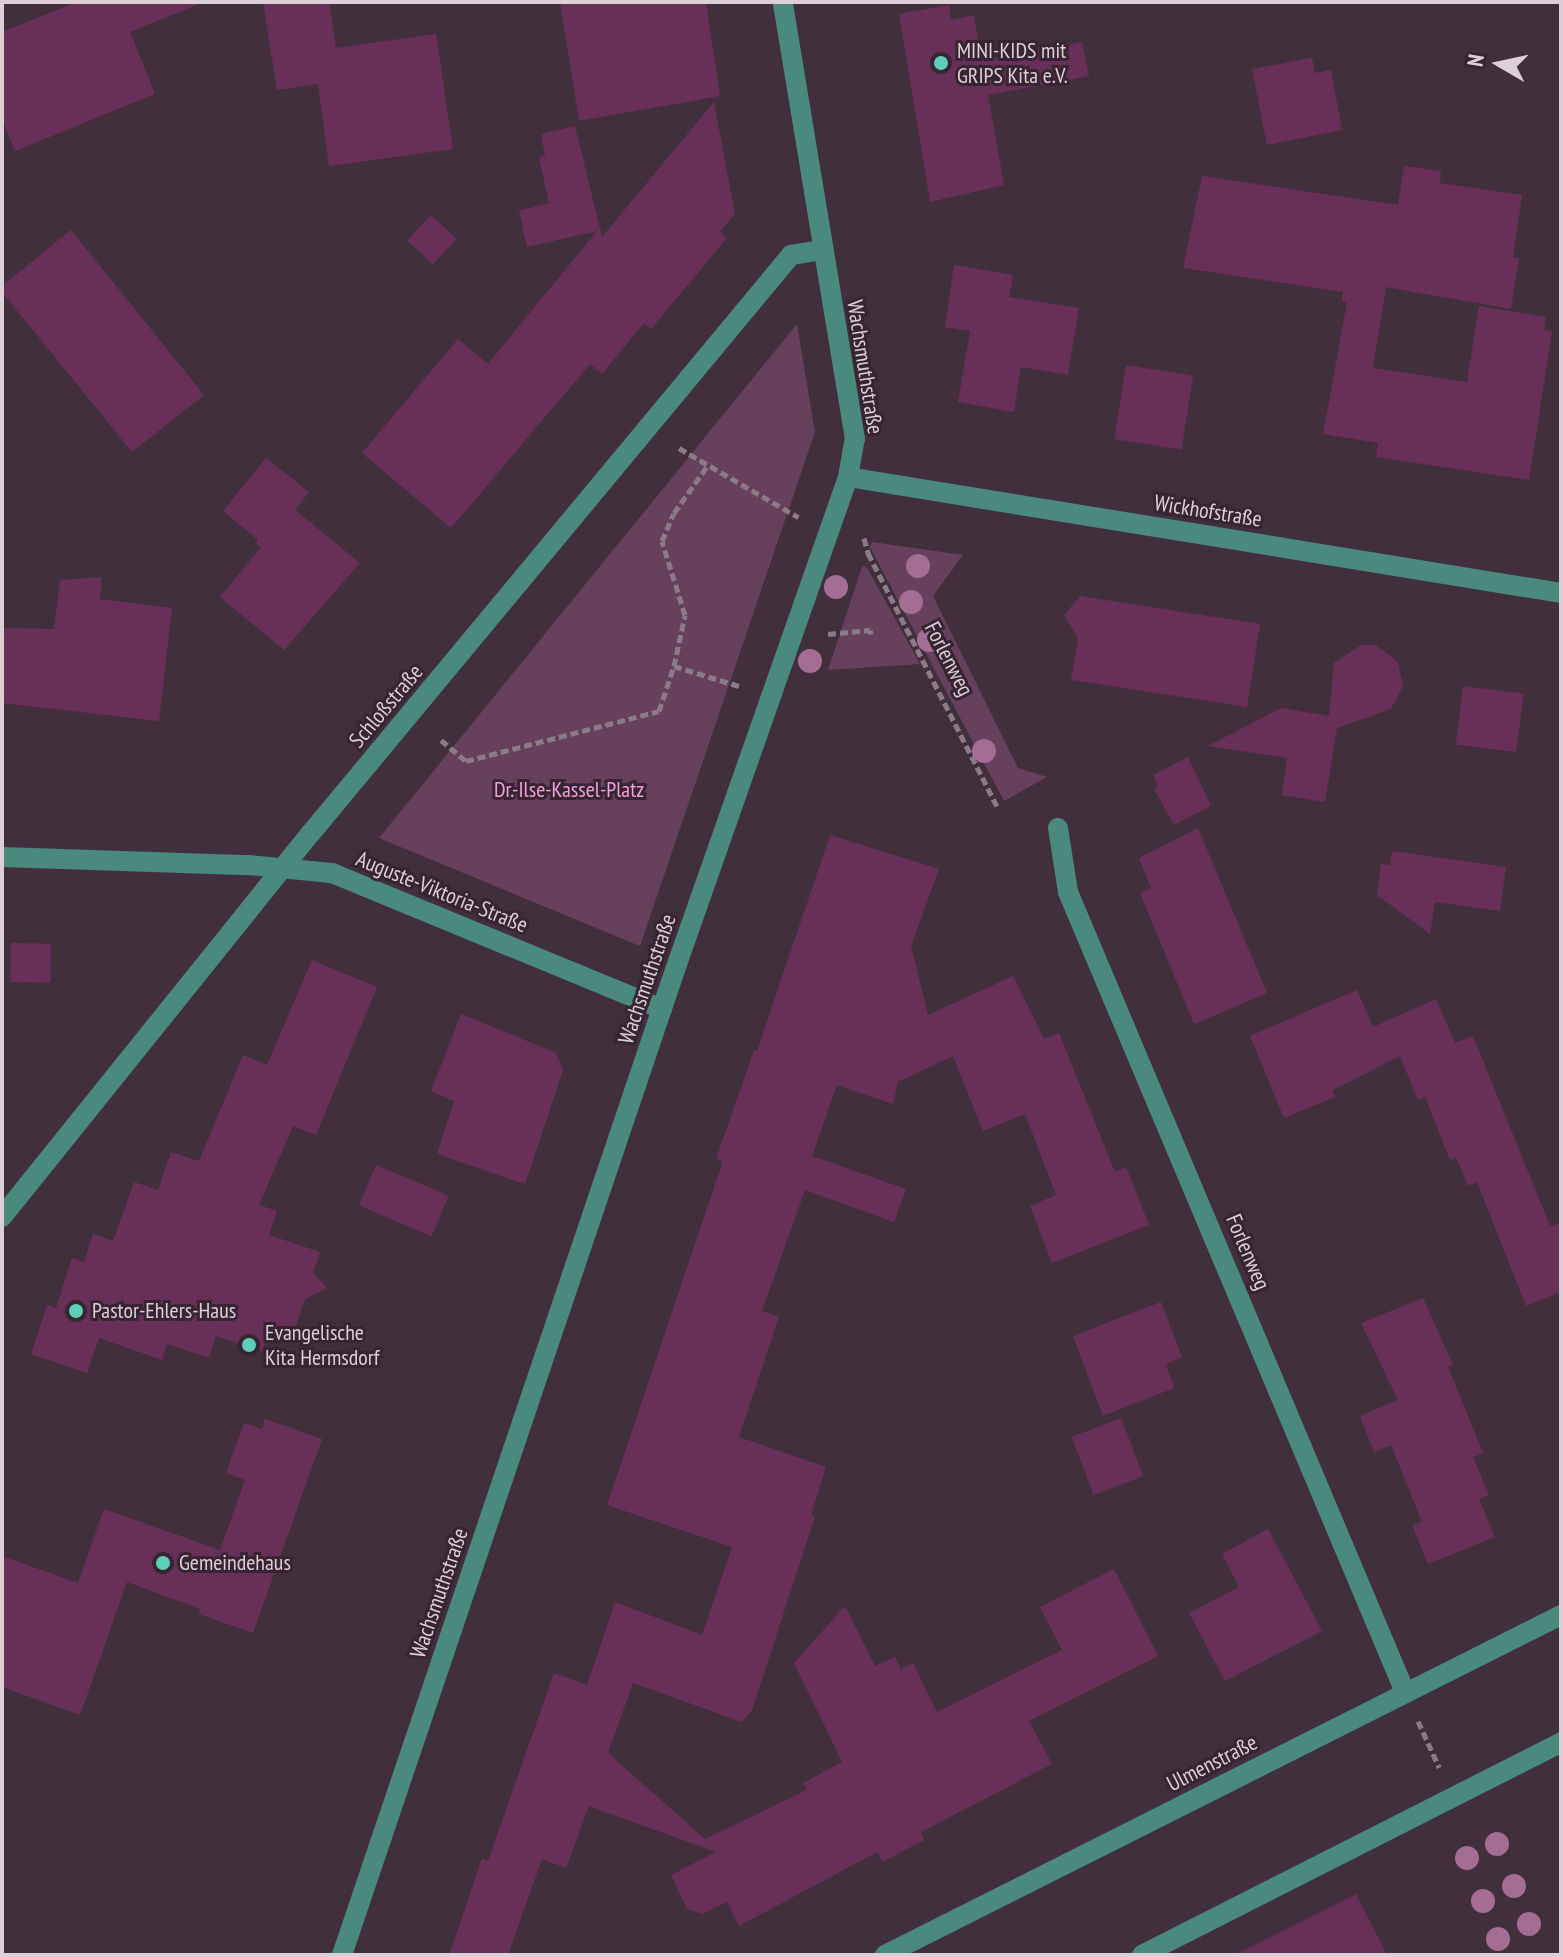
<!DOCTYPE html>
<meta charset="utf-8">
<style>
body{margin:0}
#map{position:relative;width:1563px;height:1957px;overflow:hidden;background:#422f3c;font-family:"PT Sans Narrow",sans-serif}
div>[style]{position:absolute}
.green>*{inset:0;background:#67405c}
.building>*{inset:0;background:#683059;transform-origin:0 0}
.path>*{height:5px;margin-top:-2.5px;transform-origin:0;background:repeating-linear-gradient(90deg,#8b7b86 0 8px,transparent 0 12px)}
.minor>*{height:20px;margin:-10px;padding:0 10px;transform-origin:10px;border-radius:10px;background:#498a7d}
.trees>*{width:24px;height:24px;margin:-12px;border-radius:50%;background:#a46d94}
.dots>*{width:22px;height:22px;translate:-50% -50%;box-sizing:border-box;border:4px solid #382532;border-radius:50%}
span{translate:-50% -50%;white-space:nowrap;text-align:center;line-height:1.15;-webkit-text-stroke:6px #382532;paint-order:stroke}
.poi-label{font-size:22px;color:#dccfd7}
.left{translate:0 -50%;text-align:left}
.street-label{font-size:22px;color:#dccfd7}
.park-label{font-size:22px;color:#f59fdc}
.frame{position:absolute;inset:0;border:4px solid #dccfd7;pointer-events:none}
.north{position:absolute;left:1459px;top:24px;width:80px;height:80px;-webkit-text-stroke:6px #382532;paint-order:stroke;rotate:279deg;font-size:22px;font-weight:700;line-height:32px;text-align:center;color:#dccfd7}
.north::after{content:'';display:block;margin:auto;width:28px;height:36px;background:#dccfd7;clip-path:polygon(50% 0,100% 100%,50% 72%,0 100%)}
</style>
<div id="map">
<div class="green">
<div style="clip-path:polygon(797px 324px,815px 432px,640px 946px,379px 838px)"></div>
<div style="clip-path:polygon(872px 542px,963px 555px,933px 596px,1018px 768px,1047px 777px,1004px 801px,870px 547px)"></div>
<div style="clip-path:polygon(866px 566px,920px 664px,828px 670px,862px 567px)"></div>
</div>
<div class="building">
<div style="clip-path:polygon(77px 2px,201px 3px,130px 32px,155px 94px,15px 151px,2px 118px,2px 32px)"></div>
<div style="clip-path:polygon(263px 2px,329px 2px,336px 48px,436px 34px,453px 149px,329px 166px,318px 84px,277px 90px)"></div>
<div style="clip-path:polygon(560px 2px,706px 2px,720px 96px,579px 121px)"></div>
<div style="clip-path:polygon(949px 5px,951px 20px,974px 15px,981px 61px,1082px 42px,1089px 76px,988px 95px,1004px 185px,930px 202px,899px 14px)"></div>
<div style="clip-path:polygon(1312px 58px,1315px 73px,1331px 70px,1342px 130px,1267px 145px,1252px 69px)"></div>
<div style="clip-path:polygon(714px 102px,735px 214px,720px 231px,727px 238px,651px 329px,644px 323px,602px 374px,590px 364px,451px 528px,362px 453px,458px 339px,488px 364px,597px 231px,527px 247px,519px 210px,549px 204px,539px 157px,545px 156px,541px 134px,575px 126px,602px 237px)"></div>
<div style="clip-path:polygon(1404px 166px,1441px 171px,1440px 183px,1522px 195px,1513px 258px,1519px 258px,1511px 309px,1386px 287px,1373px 368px,1467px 382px,1479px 306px,1546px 317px,1544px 330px,1552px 332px,1529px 480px,1376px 457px,1378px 443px,1323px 434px,1347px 302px,1342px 301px,1343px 292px,1183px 268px,1202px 176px,1398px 205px)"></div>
<div style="left:431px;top:215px;width:35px;height:35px;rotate:43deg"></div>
<div style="clip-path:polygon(71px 230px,204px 395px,132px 452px,2px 292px,2px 286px)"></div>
<div style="clip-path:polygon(954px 265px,1013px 275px,1009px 297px,1079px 308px,1068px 375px,1021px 367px,1014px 412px,958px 402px,970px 331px,945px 327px)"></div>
<div style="left:1126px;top:365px;width:68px;height:75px;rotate:9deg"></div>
<div style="clip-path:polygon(266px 458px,309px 492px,295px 510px,360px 563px,284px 650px,220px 597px,261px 547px,256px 543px,258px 540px,223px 511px)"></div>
<div style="clip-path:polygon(102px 577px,100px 599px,172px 608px,159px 721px,2px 703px,2px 628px,54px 629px,60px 580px)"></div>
<div style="clip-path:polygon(1080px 596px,1260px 624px,1247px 707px,1071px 680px,1078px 638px,1064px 615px)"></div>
<div style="clip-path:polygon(1361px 645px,1376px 645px,1398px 662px,1403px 686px,1391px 709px,1337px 728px,1325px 802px,1282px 795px,1287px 758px,1208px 746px,1281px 708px,1329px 716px,1334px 663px)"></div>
<div style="left:1463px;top:686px;width:61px;height:59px;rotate:7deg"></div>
<div style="clip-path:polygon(1188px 757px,1211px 806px,1174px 825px,1154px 789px,1158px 786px,1153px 775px)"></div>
<div style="clip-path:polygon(1198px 828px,1267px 993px,1194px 1024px,1140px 893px,1151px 888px,1139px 858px)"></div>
<div style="clip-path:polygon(830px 835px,939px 869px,911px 946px,928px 1015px,1013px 976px,1044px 1039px,1059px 1033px,1115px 1172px,1126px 1167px,1149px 1225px,1052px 1263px,1030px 1206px,1056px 1195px,1025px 1114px,983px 1131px,953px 1056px,898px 1082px,893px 1104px,837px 1085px,812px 1156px,906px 1189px,894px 1222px,805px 1190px,762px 1311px,779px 1317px,739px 1437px,826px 1467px,811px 1515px,815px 1517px,752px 1710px,742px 1722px,633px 1683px,608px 1753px,705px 1839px,807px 1790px,803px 1783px,842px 1762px,794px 1663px,845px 1606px,875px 1666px,895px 1657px,901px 1669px,913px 1663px,937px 1712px,1062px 1650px,1040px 1607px,1114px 1569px,1158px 1656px,1029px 1721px,1052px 1764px,921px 1832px,924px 1840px,883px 1862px,877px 1852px,739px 1926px,727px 1902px,702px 1914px,687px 1909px,671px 1875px,716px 1852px,589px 1806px,566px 1868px,542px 1859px,508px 1955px,449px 1955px,482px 1859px,488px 1861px,554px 1673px,587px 1685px,615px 1602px,702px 1635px,732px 1547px,607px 1505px,723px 1161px,716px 1159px,754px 1050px,757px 1051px)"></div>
<div style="clip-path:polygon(1392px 851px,1506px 867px,1500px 911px,1435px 902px,1430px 934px,1377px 895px,1381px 864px,1390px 865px)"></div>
<div style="left:11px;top:943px;width:40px;height:39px;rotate:1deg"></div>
<div style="clip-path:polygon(312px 960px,377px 987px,316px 1135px,293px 1126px,259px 1205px,277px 1211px,269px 1235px,320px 1252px,313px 1273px,327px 1288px,305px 1299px,292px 1337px,270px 1329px,262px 1351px,216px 1336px,209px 1358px,167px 1344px,162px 1360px,99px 1338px,87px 1373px,31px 1354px,47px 1305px,56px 1308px,72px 1258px,84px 1262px,93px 1234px,113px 1241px,134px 1182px,158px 1190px,171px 1152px,199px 1161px,243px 1055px,267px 1065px)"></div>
<div style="clip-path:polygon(1357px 990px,1373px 1027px,1436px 999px,1455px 1043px,1473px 1036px,1550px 1226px,1561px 1223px,1561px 1292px,1526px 1306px,1477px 1182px,1468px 1186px,1456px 1157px,1450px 1160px,1425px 1097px,1418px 1100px,1400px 1056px,1333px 1090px,1335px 1097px,1284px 1118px,1250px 1036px)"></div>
<div style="clip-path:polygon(461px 1014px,556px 1053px,563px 1070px,525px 1184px,437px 1154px,454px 1101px,431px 1091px)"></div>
<div style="left:376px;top:1165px;width:79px;height:44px;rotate:23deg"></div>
<div style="clip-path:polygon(1423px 1298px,1453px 1365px,1448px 1367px,1483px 1453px,1473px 1457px,1489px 1495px,1479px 1499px,1495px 1537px,1428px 1564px,1412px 1525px,1422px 1522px,1391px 1445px,1374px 1452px,1360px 1416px,1398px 1400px,1361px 1323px)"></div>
<div style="clip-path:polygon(1161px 1302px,1182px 1357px,1166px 1364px,1174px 1388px,1103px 1416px,1073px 1336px)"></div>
<div style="left:1121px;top:1418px;width:62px;height:53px;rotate:69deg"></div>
<div style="clip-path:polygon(265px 1419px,322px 1439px,253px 1633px,199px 1614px,200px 1609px,127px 1582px,80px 1715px,2px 1687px,2px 1556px,78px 1583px,104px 1509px,220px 1550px,245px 1480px,226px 1473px,244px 1423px,262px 1429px)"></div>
<div style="clip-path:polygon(1268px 1529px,1322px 1631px,1225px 1681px,1189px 1613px,1239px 1587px,1222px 1554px)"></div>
<div style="clip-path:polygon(1356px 1894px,1387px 1955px,1234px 1955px)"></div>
</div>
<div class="path">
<div style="left:679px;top:448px;width:138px;rotate:30.1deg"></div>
<div style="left:864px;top:538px;width:16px;rotate:75deg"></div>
<div style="left:868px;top:553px;width:284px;rotate:63deg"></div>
<div style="left:828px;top:634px;width:42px;rotate:-5.4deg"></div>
<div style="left:870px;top:630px;width:4px;rotate:76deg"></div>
<div style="left:674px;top:666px;width:52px;rotate:-77.8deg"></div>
<div style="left:685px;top:615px;width:77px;rotate:-107.3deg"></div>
<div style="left:662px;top:541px;width:30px;rotate:-67deg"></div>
<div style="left:674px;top:513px;width:59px;rotate:-54.7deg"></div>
<div style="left:441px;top:740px;width:33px;rotate:40deg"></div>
<div style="left:466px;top:761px;width:199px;rotate:-14.5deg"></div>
<div style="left:659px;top:711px;width:47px;rotate:-71.6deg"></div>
<div style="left:674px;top:666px;width:68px;rotate:17.1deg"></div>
<div style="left:1418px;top:1721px;width:51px;rotate:65.5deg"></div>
</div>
<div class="minor">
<div style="left:848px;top:477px;width:722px;rotate:9.24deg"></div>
<div style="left:1058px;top:828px;width:65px;rotate:81.1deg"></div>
<div style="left:1068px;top:892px;width:868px;rotate:67.16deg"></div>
<div style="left:2px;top:857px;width:247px;rotate:1.9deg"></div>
<div style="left:249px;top:865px;width:83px;rotate:5.5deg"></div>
<div style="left:332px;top:873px;width:357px;rotate:22.4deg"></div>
<div style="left:2px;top:1217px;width:493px;rotate:-51.2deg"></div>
<div style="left:311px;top:833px;width:751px;rotate:-50.29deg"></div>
<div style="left:791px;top:255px;width:32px;rotate:-9deg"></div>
<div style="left:342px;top:1955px;width:1040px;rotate:-71.32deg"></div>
<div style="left:675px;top:970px;width:522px;rotate:-70.66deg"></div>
<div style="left:848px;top:477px;width:39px;rotate:-80deg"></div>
<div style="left:855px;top:439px;width:443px;rotate:-99.4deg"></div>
<div style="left:885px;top:1955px;width:757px;rotate:-26.7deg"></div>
<div style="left:1142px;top:1955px;width:470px;rotate:-26.9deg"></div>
</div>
<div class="trees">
<div style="left:918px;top:566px"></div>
<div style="left:836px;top:587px"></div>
<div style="left:911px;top:602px"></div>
<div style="left:929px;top:640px"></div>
<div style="left:810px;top:661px"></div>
<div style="left:984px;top:751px"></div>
<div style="left:1497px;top:1844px"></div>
<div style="left:1467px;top:1858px"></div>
<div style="left:1514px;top:1886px"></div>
<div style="left:1483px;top:1901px"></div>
<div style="left:1529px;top:1924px"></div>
<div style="left:1498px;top:1939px"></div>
</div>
<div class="dots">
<div style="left:941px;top:63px;background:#5dceb8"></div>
<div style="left:76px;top:1311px;background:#5dceb8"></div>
<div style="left:249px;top:1345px;background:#5dceb8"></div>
<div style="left:163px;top:1563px;background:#5dceb8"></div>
</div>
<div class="poi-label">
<span class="left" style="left:957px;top:63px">MINI-KIDS mit<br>GRIPS Kita e.V.</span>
<span class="left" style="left:92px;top:1311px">Pastor-Ehlers-Haus</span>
<span class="left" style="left:265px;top:1345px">Evangelische<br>Kita Hermsdorf</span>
<span class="left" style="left:179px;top:1563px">Gemeindehaus</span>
</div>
<div class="street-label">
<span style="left:865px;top:367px;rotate:81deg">Wachsmuthstraße</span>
<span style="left:1208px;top:511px;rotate:9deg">Wickhofstraße</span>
<span style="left:949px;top:659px;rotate:63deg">Forlenweg</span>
<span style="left:386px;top:706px;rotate:-50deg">Schloßstraße</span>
<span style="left:442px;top:892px;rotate:22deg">Auguste-Viktoria-Straße</span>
<span style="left:647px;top:979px;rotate:-71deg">Wachsmuthstraße</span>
<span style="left:1248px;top:1252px;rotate:67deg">Forlenweg</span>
<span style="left:439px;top:1593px;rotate:-71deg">Wachsmuthstraße</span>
<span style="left:1212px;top:1763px;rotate:-27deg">Ulmenstraße</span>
</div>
<div class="park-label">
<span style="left:569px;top:790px">Dr.-Ilse-Kassel-Platz</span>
</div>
<div class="frame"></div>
<div class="north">N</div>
</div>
